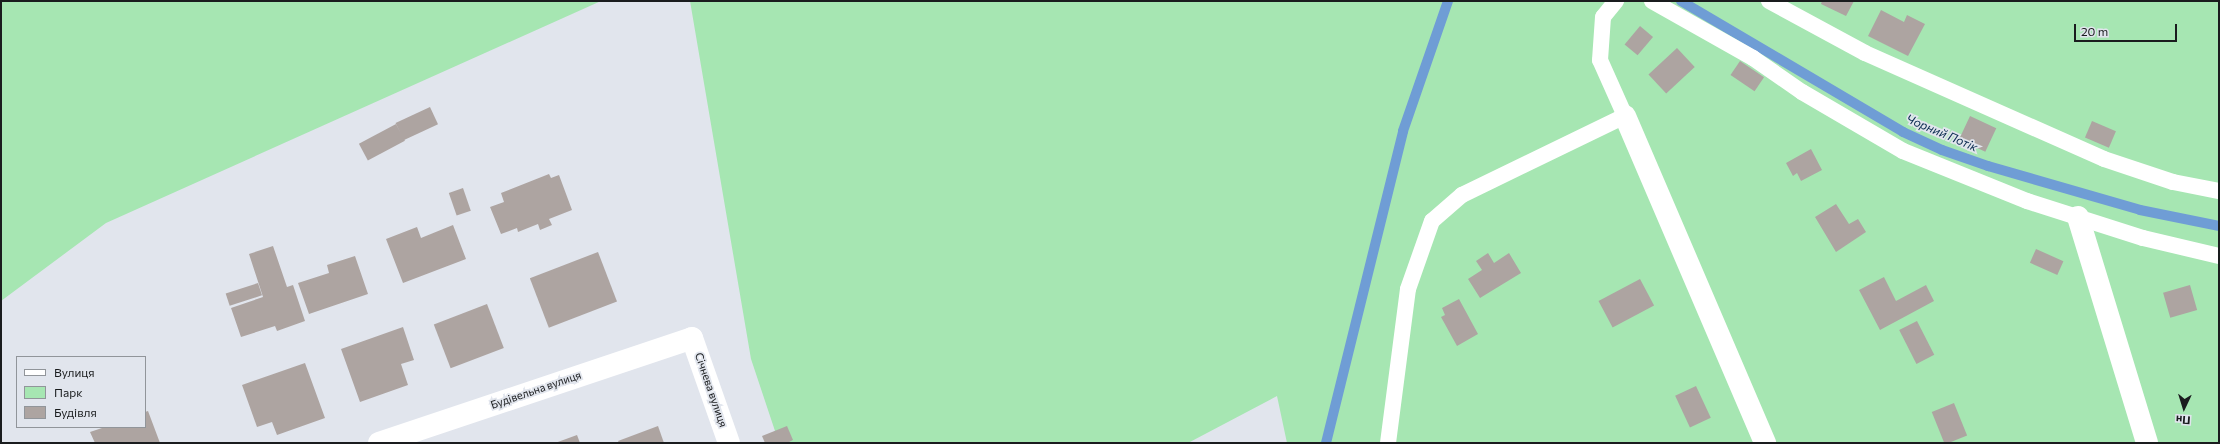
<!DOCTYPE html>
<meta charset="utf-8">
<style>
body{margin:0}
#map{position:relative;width:2220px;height:444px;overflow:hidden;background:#e1e5ed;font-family:Commissioner,sans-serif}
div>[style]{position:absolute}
.green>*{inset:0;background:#a6e6b2}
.stream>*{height:10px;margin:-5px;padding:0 5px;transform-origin:5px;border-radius:5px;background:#6f9dd5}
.building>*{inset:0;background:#ada4a1;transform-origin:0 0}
.lane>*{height:16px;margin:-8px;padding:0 8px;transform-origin:8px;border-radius:8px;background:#fff}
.street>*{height:22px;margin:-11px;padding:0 11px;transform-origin:11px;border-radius:11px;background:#fff}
span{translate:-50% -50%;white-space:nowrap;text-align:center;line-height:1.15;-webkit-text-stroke:3.5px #e1e5ed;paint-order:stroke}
.street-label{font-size:11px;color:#1a1c1e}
.water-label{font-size:12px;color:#082a4e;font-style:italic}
.frame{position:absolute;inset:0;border:2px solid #1a1c1e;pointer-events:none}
.legend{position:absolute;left:16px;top:356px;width:130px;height:72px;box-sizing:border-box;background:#e1e5ed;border:1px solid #91959a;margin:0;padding:5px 7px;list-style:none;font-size:12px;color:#1a1c1e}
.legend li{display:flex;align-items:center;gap:8px;height:20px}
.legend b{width:20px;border:1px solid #91959a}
.north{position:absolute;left:2164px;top:388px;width:40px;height:40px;-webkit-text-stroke:3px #e1e5ed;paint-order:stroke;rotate:184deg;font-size:11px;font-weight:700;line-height:16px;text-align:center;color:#1a1c1e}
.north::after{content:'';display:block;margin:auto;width:14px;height:18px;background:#1a1c1e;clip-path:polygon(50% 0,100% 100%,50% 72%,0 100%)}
.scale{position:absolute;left:2074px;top:24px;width:103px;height:18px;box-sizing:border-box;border:2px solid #1a1c1e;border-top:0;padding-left:5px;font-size:12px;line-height:14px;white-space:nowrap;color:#1a1c1e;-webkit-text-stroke:3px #e1e5ed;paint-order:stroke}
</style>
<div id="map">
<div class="green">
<div style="clip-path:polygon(1px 1px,601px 1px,106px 223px,1px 301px)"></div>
<div style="clip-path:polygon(690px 1px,2219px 1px,2219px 443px,1287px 443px,1277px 396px,1188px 443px,779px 443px,751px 359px)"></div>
</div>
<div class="stream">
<div style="left:1681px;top:1px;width:258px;rotate:30.5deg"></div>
<div style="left:1903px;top:132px;width:43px;rotate:24.8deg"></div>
<div style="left:1942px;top:150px;width:49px;rotate:19.2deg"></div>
<div style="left:1988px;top:166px;width:158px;rotate:16.1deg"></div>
<div style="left:2140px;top:210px;width:81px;rotate:11.4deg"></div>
<div style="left:1326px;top:443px;width:321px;rotate:-76.1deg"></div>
<div style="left:1403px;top:131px;width:138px;rotate:-70.9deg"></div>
</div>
<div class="building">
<div style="clip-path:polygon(1822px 1px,1854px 1px,1846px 16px,1821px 4px)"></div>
<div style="clip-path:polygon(1881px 10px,1904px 22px,1907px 15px,1925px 24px,1908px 56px,1868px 36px)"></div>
<div style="left:1640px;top:26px;width:17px;height:24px;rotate:40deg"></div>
<div style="left:1677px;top:48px;width:26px;height:39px;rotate:47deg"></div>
<div style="left:1740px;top:61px;width:29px;height:17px;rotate:34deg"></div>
<div style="left:430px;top:107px;width:19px;height:38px;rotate:65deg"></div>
<div style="left:1970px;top:116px;width:29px;height:26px;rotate:25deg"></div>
<div style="left:2092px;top:121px;width:26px;height:18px;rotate:23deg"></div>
<div style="left:396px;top:124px;width:19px;height:42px;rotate:62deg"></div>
<div style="clip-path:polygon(1811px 149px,1822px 170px,1801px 181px,1797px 173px,1793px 176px,1786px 163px)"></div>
<div style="clip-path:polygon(549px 174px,551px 178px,559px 175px,572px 210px,549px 219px,552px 225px,540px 230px,538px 224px,518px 232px,517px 228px,501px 234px,490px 207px,504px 202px,501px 193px)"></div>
<div style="left:463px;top:188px;width:24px;height:15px;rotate:71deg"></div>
<div style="clip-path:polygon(1836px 204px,1849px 224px,1858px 219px,1866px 232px,1836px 252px,1815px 217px)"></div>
<div style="clip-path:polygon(453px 225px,466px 259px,403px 283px,386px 239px,417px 227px,421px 238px)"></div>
<div style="clip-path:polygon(273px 246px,287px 287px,293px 285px,305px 321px,277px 331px,275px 326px,241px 337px,231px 308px,263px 297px,249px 254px)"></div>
<div style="left:2036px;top:249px;width:30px;height:15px;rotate:24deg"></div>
<div style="left:598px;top:252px;width:53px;height:73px;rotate:69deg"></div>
<div style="clip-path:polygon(1488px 253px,1494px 263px,1509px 253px,1521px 273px,1480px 298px,1468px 279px,1482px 270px,1476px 261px)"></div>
<div style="clip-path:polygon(355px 256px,368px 294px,309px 314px,298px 283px,329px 273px,327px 265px)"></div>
<div style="clip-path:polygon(1884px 277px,1896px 301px,1926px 285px,1934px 301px,1880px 330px,1859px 290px)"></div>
<div style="left:1640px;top:279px;width:30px;height:47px;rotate:62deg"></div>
<div style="left:258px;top:283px;width:13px;height:34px;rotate:72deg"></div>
<div style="left:2190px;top:285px;width:26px;height:28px;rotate:74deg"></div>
<div style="clip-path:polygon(1459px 299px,1478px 334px,1457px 346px,1441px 317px,1445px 315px,1442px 308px)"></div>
<div style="left:487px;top:304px;width:47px;height:57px;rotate:69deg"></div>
<div style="left:1917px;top:321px;width:38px;height:20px;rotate:63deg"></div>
<div style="clip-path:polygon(403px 327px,414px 360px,401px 364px,408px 385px,360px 402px,341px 349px)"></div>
<div style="clip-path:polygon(305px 363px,325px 418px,277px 435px,272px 422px,257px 427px,242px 385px)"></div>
<div style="left:1696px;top:386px;width:35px;height:23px;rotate:65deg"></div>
<div style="left:1954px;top:403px;width:35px;height:24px;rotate:68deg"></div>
<div style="clip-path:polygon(148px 411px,160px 443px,95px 443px,90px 432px,105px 427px,145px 427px,145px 412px)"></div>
<div style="clip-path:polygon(658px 426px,664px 443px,619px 443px,618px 441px)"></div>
<div style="clip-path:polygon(787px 426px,793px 440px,787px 443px,765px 443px,762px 436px)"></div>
<div style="clip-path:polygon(577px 435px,580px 443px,555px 443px)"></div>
</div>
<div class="lane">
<div style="left:1652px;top:1px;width:116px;rotate:29.4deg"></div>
<div style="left:1753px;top:58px;width:60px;rotate:34.8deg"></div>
<div style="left:1802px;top:92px;width:117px;rotate:30.3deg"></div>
<div style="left:1903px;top:151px;width:134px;rotate:22deg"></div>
<div style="left:2027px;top:201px;width:122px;rotate:17.7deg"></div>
<div style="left:2143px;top:238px;width:78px;rotate:13.3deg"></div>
<div style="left:1769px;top:1px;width:109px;rotate:28.4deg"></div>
<div style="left:1865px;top:53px;width:261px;rotate:23.9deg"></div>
<div style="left:2104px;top:159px;width:73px;rotate:18.4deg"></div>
<div style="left:2173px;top:182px;width:47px;rotate:11.1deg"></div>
<div style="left:1388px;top:443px;width:155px;rotate:-82.6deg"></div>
<div style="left:1408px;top:289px;width:72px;rotate:-70.6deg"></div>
<div style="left:1432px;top:221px;width:40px;rotate:-41deg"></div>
<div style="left:1462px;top:195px;width:181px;rotate:-25.9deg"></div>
<div style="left:1625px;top:116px;width:61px;rotate:-114.1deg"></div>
<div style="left:1600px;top:60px;width:43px;rotate:-86deg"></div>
<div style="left:1603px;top:17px;width:21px;rotate:-51deg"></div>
</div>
<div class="street">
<div style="left:1625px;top:116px;width:356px;rotate:66.8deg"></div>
<div style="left:2078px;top:217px;width:236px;rotate:73deg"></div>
<div style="left:379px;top:443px;width:330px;rotate:-18.5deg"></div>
<div style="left:692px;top:338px;width:111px;rotate:70.6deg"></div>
</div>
<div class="street-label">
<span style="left:536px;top:390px;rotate:-19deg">Будівельна вулиця</span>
<span style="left:711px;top:390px;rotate:71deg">Січнева вулиця</span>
</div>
<div class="water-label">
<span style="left:1942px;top:133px;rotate:23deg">Чорний Потік</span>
</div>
<div class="frame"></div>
<ul class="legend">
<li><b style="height:5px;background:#fff"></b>Вулиця</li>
<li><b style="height:11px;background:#a6e6b2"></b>Парк</li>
<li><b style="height:11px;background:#ada4a1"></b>Будівля</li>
</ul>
<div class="north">Пн</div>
<div class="scale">20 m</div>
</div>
